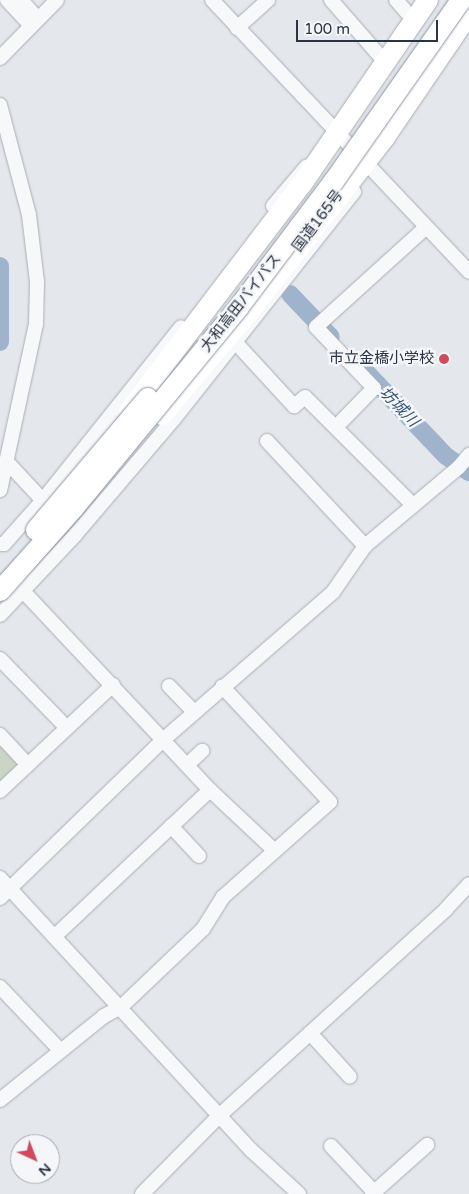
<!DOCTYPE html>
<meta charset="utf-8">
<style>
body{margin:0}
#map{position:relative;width:469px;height:1194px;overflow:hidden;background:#e4e7ec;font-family:"Varela Round","Noto Sans JP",sans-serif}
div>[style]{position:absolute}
.green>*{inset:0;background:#c9d6c5}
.river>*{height:18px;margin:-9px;padding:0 9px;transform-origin:9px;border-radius:9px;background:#9fb4cc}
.roads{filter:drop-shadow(0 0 1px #a9aeb7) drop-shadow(0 0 1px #a9aeb7)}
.minor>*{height:14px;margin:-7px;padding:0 7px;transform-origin:7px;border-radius:7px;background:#f7f8fa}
.highway>*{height:20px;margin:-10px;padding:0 10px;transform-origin:10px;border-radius:10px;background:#fff}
.bridges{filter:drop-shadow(0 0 1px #8b94a3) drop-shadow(0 0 1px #8b94a3)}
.highway-bridge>*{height:20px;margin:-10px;padding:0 10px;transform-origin:10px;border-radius:10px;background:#fff}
.dots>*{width:14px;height:14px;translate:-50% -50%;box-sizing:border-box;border:2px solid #f4f6f9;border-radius:50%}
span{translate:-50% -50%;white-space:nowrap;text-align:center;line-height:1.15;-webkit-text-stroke:5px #f4f6f9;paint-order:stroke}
.street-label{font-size:15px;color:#2b3445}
.poi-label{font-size:15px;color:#2b3445}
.right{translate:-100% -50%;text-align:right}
.water-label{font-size:16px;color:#34527a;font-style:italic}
.north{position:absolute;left:10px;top:1134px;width:50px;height:50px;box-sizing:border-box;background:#f4f6f9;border:1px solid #a4a8b1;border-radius:50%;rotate:137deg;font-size:14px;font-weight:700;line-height:20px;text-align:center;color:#2b3445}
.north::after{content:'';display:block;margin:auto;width:18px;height:22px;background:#d1495b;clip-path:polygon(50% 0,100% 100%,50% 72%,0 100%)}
.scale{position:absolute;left:296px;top:20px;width:142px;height:22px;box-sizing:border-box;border:2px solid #2b3445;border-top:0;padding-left:6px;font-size:15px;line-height:18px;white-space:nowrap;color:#2b3445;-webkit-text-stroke:4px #f4f6f9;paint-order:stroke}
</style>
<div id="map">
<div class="green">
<div style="clip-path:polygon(0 740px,19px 760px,18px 767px,0 784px)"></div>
</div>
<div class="river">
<div style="left:0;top:266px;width:76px;rotate:90deg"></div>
<div style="left:290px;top:294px;width:59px;rotate:46.4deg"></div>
<div style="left:365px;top:371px;width:117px;rotate:46.4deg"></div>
<div style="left:446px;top:456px;width:28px;rotate:35deg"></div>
</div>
<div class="roads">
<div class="minor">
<div style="left:7px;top:0;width:35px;rotate:47deg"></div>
<div style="left:21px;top:0;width:25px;rotate:48deg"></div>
<div style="left:212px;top:0;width:374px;rotate:46.6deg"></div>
<div style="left:331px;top:0;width:84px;rotate:48.9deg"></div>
<div style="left:396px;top:0;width:28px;rotate:49deg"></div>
<div style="left:237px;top:28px;width:42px;rotate:-42.1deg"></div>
<div style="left:0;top:58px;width:81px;rotate:-45.5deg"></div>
<div style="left:0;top:105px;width:114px;rotate:75.2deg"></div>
<div style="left:29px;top:215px;width:67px;rotate:83.2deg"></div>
<div style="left:37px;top:282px;width:42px;rotate:91.4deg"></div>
<div style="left:36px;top:324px;width:170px;rotate:102.2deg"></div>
<div style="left:273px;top:206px;width:52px;rotate:-49.6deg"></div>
<div style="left:236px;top:343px;width:86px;rotate:47.4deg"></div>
<div style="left:294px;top:406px;width:14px;rotate:-39deg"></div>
<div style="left:305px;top:397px;width:153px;rotate:45deg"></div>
<div style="left:337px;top:426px;width:53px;rotate:-45.8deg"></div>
<div style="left:374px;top:388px;width:84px;rotate:-133.6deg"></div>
<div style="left:316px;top:327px;width:147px;rotate:-42.2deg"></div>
<div style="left:267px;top:441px;width:144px;rotate:47deg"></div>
<div style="left:7px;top:462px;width:62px;rotate:47deg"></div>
<div style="left:0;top:544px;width:4px"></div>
<div style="left:4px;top:544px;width:59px;rotate:-48.4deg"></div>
<div style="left:43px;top:500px;width:221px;rotate:-51.4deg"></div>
<div style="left:23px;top:591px;width:273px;rotate:46.8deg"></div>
<div style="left:210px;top:790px;width:88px;rotate:43.2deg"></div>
<div style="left:0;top:615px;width:111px;rotate:-46.8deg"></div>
<div style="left:76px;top:534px;width:151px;rotate:-49.6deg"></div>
<div style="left:174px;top:419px;width:290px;rotate:-51.6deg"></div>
<div style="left:0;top:659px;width:96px;rotate:45.8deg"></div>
<div style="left:169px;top:686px;width:36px;rotate:46deg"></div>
<div style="left:0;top:735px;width:41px;rotate:47deg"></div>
<div style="left:187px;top:765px;width:21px;rotate:-43deg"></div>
<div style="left:0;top:791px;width:155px;rotate:-43.2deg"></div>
<div style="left:171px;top:826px;width:41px;rotate:47deg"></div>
<div style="left:0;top:878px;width:370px;rotate:47.3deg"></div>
<div style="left:251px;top:1150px;width:65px;rotate:42.5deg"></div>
<div style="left:0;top:898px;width:228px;rotate:-44.1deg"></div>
<div style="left:164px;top:739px;width:224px;rotate:-41deg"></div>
<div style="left:333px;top:592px;width:56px;rotate:-55.2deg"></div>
<div style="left:365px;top:546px;width:123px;rotate:-40deg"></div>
<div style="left:459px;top:467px;width:16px;rotate:-50deg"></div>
<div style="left:55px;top:936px;width:213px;rotate:-43.3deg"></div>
<div style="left:0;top:987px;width:88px;rotate:46.4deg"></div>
<div style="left:310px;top:1033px;width:59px;rotate:47.7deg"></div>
<div style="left:0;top:1100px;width:134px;rotate:-38.9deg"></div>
<div style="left:104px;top:1016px;width:19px;rotate:-28deg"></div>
<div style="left:121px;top:1007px;width:113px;rotate:-43.6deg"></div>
<div style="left:203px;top:929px;width:38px;rotate:-58deg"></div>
<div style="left:223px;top:897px;width:143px;rotate:-41.6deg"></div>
<div style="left:330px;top:802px;width:158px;rotate:-133deg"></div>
<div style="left:331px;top:1146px;width:63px;rotate:46.9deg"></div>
<div style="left:142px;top:1194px;width:111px;rotate:-45.4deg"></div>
<div style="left:220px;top:1115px;width:306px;rotate:-42.3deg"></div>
<div style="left:446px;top:909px;width:34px;rotate:-47deg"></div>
<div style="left:372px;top:1194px;width:74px;rotate:-41.7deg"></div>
</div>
<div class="highway">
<div style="left:129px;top:411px;width:285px;rotate:-52.7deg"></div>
<div style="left:302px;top:184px;width:223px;rotate:-55.6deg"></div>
<div style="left:162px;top:415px;width:135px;rotate:-49.8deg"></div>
<div style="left:249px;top:312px;width:222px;rotate:-52.1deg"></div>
<div style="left:385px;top:137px;width:149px;rotate:-55.7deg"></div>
</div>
</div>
<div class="bridges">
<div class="highway-bridge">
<div style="left:36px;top:530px;width:173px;rotate:-49.7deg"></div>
<div style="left:0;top:591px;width:111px;rotate:-48.3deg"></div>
<div style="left:74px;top:508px;width:260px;rotate:-50.6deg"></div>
<div style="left:239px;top:307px;width:158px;rotate:-53deg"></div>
<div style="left:334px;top:181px;width:221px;rotate:-54.9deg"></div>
</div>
</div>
<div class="dots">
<div style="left:444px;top:359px;background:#d1495b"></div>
</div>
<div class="street-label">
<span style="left:318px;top:221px;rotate:-53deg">国道165号</span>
<span style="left:241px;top:303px;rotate:-52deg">大和高田バイパス</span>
</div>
<div class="poi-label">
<span class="right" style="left:434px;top:359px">市立金橋小学校</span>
</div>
<div class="water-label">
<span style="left:399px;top:407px;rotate:46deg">坊城川</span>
</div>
<div class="north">N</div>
<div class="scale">100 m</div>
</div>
